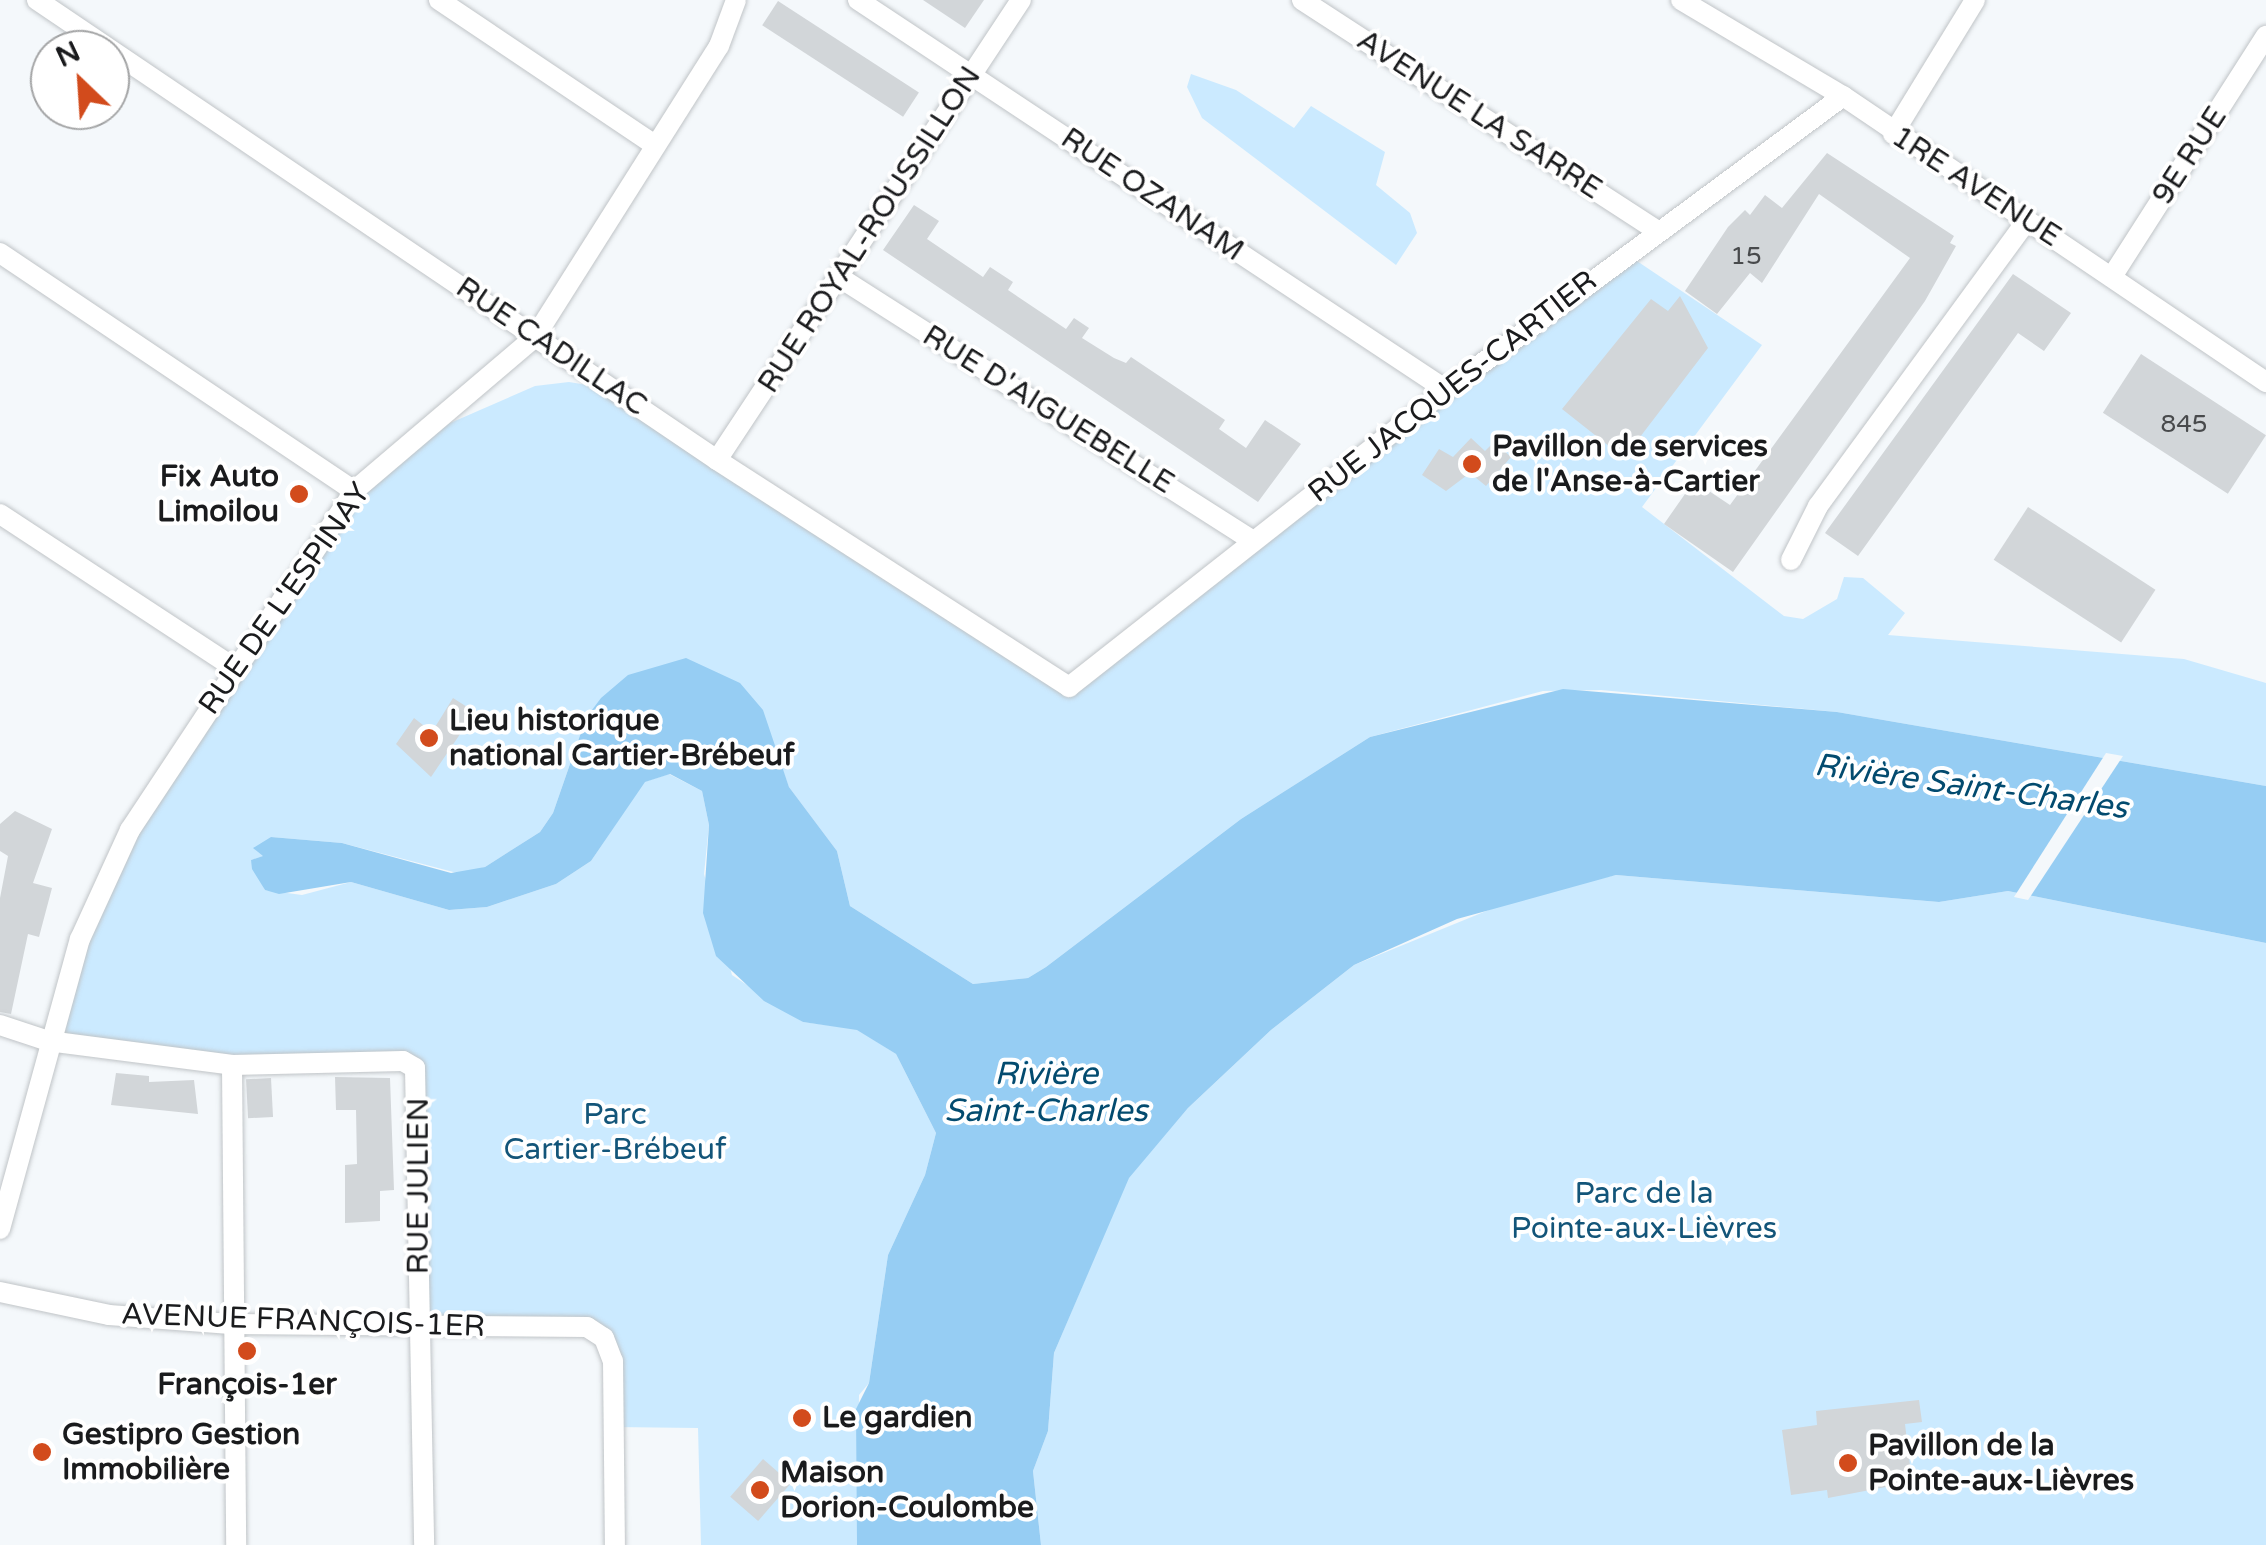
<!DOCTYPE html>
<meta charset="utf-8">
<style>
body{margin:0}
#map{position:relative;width:2266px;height:1545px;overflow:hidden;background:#f4f8fb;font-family:"Varela Round",sans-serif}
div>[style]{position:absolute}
.green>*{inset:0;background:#cbeaff}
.water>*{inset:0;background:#96cdf3}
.pier>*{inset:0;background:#f4f8fb}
.building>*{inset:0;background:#d2d6d9;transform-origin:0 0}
.roads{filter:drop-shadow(0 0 2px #c0c4c7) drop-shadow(0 0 2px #c0c4c7)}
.minor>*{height:20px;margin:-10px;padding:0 10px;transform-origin:10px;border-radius:10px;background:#fff}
.dots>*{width:28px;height:28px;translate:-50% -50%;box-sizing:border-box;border:5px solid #fff;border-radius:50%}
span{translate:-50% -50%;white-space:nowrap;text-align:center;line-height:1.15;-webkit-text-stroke:8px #fff;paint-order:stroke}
.number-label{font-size:25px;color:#484a4c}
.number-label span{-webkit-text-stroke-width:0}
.street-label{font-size:30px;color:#1a1b1d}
.poi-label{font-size:30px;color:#1a1b1d;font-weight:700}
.left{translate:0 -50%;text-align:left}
.right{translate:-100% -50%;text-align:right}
.park-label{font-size:30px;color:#135579}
.water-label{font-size:32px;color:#034b6f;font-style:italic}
.north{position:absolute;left:30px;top:30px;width:100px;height:100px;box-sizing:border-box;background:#fff;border:2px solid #a3a4a5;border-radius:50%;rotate:335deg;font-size:28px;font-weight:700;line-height:40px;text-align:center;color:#1a1b1d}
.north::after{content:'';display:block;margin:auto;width:35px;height:45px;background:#d24b1c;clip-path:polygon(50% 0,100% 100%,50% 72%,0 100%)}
</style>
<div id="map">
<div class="green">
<div style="clip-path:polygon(1191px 74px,1236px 90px,1294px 128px,1311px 106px,1385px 152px,1376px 185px,1410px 213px,1417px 233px,1396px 265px,1202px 118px,1187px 87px)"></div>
<div style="clip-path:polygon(1625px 253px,1762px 345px,1642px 507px,1784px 616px,1803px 619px,1837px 599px,1844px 577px,1863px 578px,1905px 613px,1888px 635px,2184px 659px,2266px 683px,2266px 786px,1837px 712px,1601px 690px,1543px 691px,1370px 737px,1241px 819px,1046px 967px,1028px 978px,973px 984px,850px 906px,837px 851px,789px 787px,782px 768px,586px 718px,553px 813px,540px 832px,485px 867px,461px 874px,342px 843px,271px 837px,264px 856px,251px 860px,265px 890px,302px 895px,351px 882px,449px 910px,487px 907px,556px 884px,591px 861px,644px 782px,669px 774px,702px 791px,709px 825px,704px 874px,732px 975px,803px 1022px,857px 1029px,896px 1054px,936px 1133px,925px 1175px,888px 1255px,869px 1383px,859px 1395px,857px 1545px,701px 1545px,698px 1428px,614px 1427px,604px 1338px,420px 1327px,415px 1068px,232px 1065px,48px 1041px,97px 893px,354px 491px,418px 437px,535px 386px,569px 382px,618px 390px,1070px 687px)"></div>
<div style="clip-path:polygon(1616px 875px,1939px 902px,2008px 891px,2266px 943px,2266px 1545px,1041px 1545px,1033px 1471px,1048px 1431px,1054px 1353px,1128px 1178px,1188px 1108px,1271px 1030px,1354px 965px,1523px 896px)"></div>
</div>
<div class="water">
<div style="clip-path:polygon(686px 658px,740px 683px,763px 710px,789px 787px,837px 851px,850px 906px,973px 984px,1028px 978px,1046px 967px,1241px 819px,1370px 737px,1563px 689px,1837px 712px,2266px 786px,2266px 943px,2008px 891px,1939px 902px,1616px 875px,1457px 919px,1354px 965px,1271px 1030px,1188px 1108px,1129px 1178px,1054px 1353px,1048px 1431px,1033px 1471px,1041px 1545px,857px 1545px,856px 1409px,869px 1383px,888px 1255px,925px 1175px,936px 1133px,896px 1054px,857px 1030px,803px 1022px,764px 1001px,716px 956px,703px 913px,709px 825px,702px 791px,670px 774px,645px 782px,591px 861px,556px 884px,487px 907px,449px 910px,351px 882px,279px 894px,265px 890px,252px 869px,251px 860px,263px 856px,253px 848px,271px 837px,342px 843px,451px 873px,485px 867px,540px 832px,553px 813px,586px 718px,601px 698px,628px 675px)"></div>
</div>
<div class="pier">
<div style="clip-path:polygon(2106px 753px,2123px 756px,2028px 900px,2014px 897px)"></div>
</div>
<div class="building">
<div style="clip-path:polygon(923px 0,984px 0,965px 28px)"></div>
<div style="left:778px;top:1px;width:168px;height:29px;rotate:33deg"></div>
<div style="clip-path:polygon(1827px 153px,1954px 236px,1950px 243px,1956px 246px,1925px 301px,1733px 572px,1664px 524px,1694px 481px,1730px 505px,1910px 258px,1819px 194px,1762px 283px,1750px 273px,1717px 314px,1685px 291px,1728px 227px,1745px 210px,1750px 215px,1765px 195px,1782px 208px)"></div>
<div style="clip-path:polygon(914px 205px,939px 221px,927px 239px,983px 277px,990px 267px,1013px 282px,1008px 290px,1066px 329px,1074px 318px,1089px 328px,1082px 338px,1114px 358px,1126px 363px,1131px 357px,1225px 420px,1219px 429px,1246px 448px,1265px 420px,1301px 444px,1258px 502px,883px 250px)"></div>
<div style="clip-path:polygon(2013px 274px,2071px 313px,2044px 351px,2018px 333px,1858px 556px,1825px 533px)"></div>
<div style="clip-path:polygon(1680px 296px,1708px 348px,1624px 458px,1562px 409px,1651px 299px,1668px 311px)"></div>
<div style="left:2141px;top:354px;width:149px;height:70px;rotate:33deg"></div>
<div style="clip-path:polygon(1471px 438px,1485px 451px,1494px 442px,1511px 457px,1486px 486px,1470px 473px,1446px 491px,1422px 475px,1439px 449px,1453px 457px)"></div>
<div style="left:2028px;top:507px;width:152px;height:63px;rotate:33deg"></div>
<div style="clip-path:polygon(453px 698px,475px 712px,431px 777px,396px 744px,414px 718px,432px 732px)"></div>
<div style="clip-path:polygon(15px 811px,52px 829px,33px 883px,52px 888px,39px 937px,28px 934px,11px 1014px,0 1012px,0 898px,8px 856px,0 851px,0 824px)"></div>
<div style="clip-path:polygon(116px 1073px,149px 1076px,149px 1082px,194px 1080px,198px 1114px,111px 1105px)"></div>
<div style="clip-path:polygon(335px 1077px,390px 1078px,394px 1190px,380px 1191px,380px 1221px,345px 1223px,345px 1165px,357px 1164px,356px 1110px,336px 1110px)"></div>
<div style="left:271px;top:1078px;width:39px;height:25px;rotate:87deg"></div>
<div style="clip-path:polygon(1919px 1400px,1922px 1422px,1905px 1424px,1912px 1482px,1828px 1498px,1827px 1490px,1791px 1495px,1782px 1430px,1817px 1425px,1816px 1411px)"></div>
<div style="left:763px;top:1459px;width:37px;height:50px;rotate:41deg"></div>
</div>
<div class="roads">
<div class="minor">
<div style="left:37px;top:0;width:821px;rotate:34.08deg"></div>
<div style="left:717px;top:460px;width:419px;rotate:32.8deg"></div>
<div style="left:1069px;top:687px;width:480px;rotate:-38.2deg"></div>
<div style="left:1446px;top:390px;width:494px;rotate:-36.5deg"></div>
<div style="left:439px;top:0;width:257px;rotate:33.9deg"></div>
<div style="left:858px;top:0;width:706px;rotate:33.55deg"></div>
<div style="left:1302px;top:0;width:422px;rotate:33deg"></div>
<div style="left:1681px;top:0;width:188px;rotate:30.7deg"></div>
<div style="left:1843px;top:96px;width:511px;rotate:34.06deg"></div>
<div style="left:1893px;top:134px;width:157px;rotate:-58.5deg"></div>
<div style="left:0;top:253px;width:427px;rotate:33.9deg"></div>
<div style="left:2113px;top:275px;width:284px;rotate:-57.4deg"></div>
<div style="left:842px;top:279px;width:488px;rotate:32.5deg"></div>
<div style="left:717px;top:460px;width:551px;rotate:-56.54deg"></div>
<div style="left:0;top:514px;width:279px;rotate:33.3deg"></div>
<div style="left:1791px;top:560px;width:60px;rotate:-63.4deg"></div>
<div style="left:1818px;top:506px;width:352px;rotate:-53.8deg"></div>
<div style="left:0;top:1025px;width:51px;rotate:18.4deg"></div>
<div style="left:48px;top:1041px;width:186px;rotate:7.4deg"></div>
<div style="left:232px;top:1065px;width:171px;rotate:-1.3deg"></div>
<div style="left:403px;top:1061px;width:14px;rotate:30deg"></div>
<div style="left:415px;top:1068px;width:477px;rotate:88.9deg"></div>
<div style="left:232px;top:1065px;width:480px;rotate:89.5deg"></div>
<div style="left:0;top:1229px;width:301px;rotate:-74.6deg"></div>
<div style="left:80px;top:939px;width:120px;rotate:-65.4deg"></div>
<div style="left:130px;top:830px;width:406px;rotate:-56.5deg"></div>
<div style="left:354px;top:491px;width:238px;rotate:-40.4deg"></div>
<div style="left:535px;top:337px;width:344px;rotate:-57.7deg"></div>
<div style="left:719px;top:46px;width:49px;rotate:-69.7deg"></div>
<div style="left:0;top:1292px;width:111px;rotate:11.9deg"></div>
<div style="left:109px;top:1315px;width:122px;rotate:4.2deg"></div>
<div style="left:231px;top:1324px;width:356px;rotate:0.5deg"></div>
<div style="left:587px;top:1327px;width:20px;rotate:33deg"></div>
<div style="left:604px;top:1338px;width:25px;rotate:69deg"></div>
<div style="left:613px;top:1361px;width:184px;rotate:89.4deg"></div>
</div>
</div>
<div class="dots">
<div style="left:1472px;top:464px;background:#d24b1c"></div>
<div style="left:299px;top:494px;background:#d24b1c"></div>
<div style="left:429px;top:738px;background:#d24b1c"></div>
<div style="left:247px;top:1351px;background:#d24b1c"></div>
<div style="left:802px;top:1418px;background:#d24b1c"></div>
<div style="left:42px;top:1452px;background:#d24b1c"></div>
<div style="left:1848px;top:1463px;background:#d24b1c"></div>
<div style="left:760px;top:1490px;background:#d24b1c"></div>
</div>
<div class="number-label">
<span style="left:1746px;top:256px">15</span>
<span style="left:2184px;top:424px">845</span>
</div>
<div class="street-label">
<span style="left:1479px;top:115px;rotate:33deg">AVENUE LA SARRE</span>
<span style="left:2190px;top:156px;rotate:-57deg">9E RUE</span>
<span style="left:1976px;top:187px;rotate:33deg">1RE AVENUE</span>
<span style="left:1152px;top:195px;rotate:34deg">RUE OZANAM</span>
<span style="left:870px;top:230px;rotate:-57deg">RUE ROYAL-ROUSSILLON</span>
<span style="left:551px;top:347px;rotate:34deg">RUE CADILLAC</span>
<span style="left:1453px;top:387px;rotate:-38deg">RUE JACQUES-CARTIER</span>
<span style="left:1048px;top:410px;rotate:32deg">RUE D'AIGUEBELLE</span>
<span style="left:285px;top:599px;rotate:-55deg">RUE DE L'ESPINAY</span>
<span style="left:419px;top:1186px;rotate:-90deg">RUE JULIEN</span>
<span style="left:303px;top:1321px;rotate:2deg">AVENUE FRANÇOIS-1ER</span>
</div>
<div class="poi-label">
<span class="left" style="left:1492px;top:464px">Pavillon de services<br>de l'Anse-à-Cartier</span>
<span class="right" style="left:279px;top:494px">Fix Auto<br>Limoilou</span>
<span class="left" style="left:449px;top:738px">Lieu historique<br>national Cartier-Brébeuf</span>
<span style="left:247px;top:1385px">François-1er</span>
<span class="left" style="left:822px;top:1418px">Le gardien</span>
<span class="left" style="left:62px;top:1452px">Gestipro Gestion<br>Immobilière</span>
<span class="left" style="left:1868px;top:1463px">Pavillon de la<br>Pointe-aux-Lièvres</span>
<span class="left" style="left:780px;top:1490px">Maison<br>Dorion-Coulombe</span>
</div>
<div class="park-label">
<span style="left:615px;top:1132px">Parc<br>Cartier-Brébeuf</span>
<span style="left:1644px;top:1211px">Parc de la<br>Pointe-aux-Lièvres</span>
</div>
<div class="water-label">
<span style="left:1971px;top:787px;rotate:8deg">Rivière Saint-Charles</span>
<span style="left:1046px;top:1093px">Rivière<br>Saint-Charles</span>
</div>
<div class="north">N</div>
</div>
